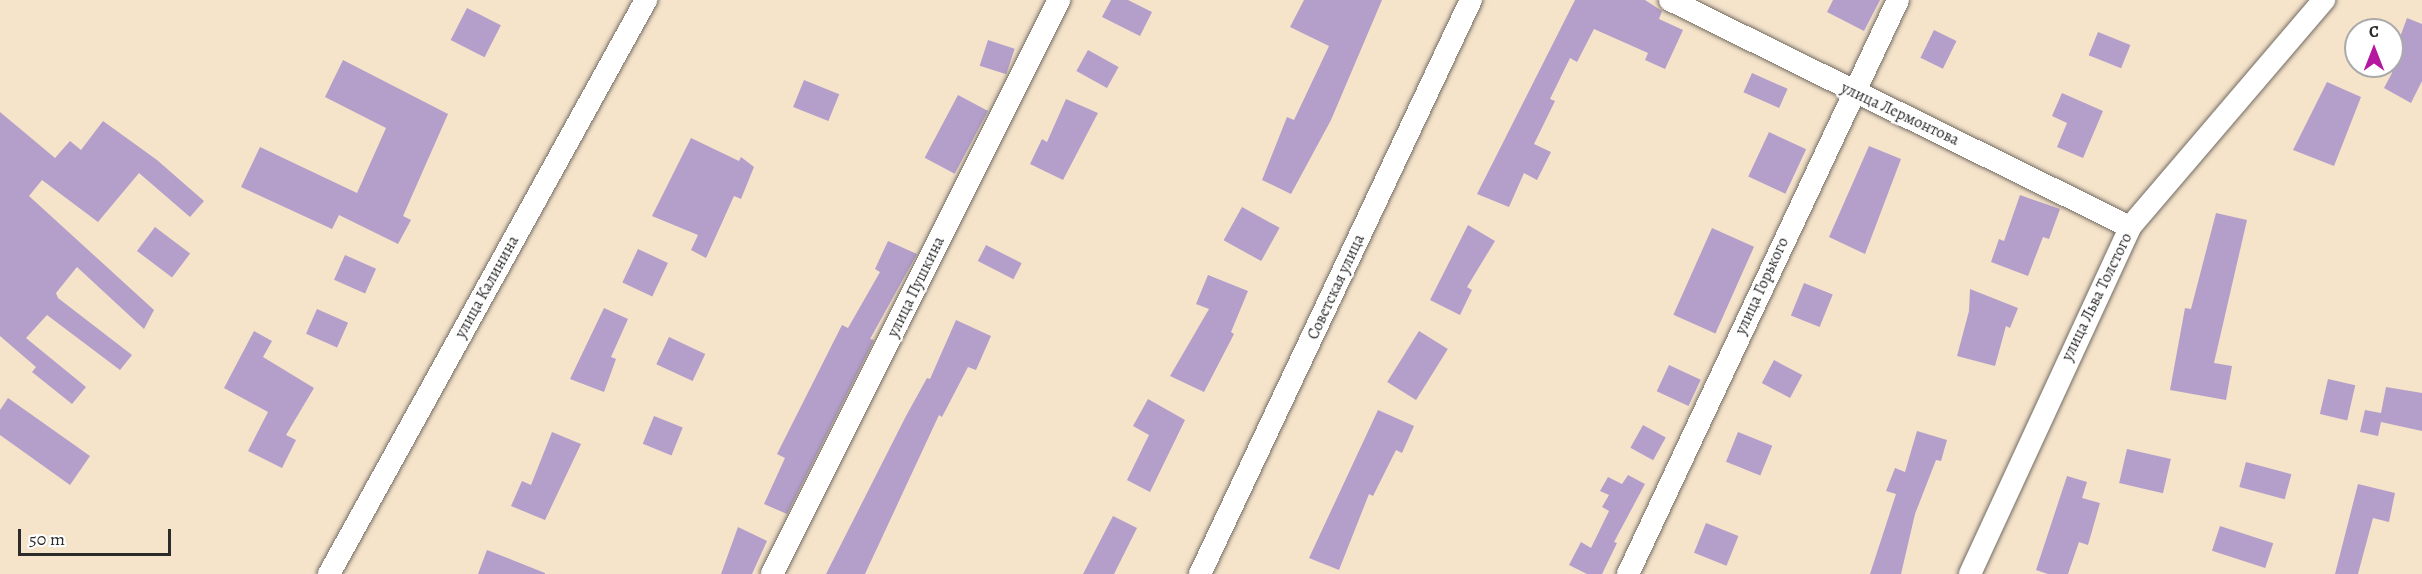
<!DOCTYPE html>
<meta charset="utf-8">
<style>
body{margin:0}
#map{position:relative;width:2422px;height:574px;overflow:hidden;background:#f5e3ca;font-family:Alegreya,serif}
div>[style]{position:absolute}
.building>*{inset:0;background:#b49fcb;transform-origin:0 0}
.roads{filter:drop-shadow(0 0 2px #726b63) drop-shadow(0 0 2px #726b63)}
.minor>*{height:22px;margin:-11px;padding:0 11px;transform-origin:11px;border-radius:11px;background:#fff}
span{translate:-50% -50%;white-space:nowrap;text-align:center;line-height:1.15;-webkit-text-stroke:5px #fff;paint-order:stroke}
.street-label{font-size:16px;color:#2b2b2b}
.north{position:absolute;left:2344px;top:18px;width:60px;height:60px;box-sizing:border-box;background:#fff;border:2px solid #aaa;border-radius:50%;rotate:0deg;font-size:16px;font-weight:700;line-height:24px;text-align:center;color:#2b2b2b}
.north::after{content:'';display:block;margin:auto;width:21px;height:27px;background:#b5179e;clip-path:polygon(50% 0,100% 100%,50% 72%,0 100%)}
.scale{position:absolute;left:18px;top:529px;width:153px;height:27px;box-sizing:border-box;border:3px solid #2b2b2b;border-top:0;padding-left:8px;font-size:18px;line-height:21px;white-space:nowrap;color:#2b2b2b;-webkit-text-stroke:4px #fff;paint-order:stroke}
</style>
<div id="map">
<div class="building">
<div style="clip-path:polygon(1111px 0,1128px 0,1152px 12px,1140px 36px,1102px 17px)"></div>
<div style="clip-path:polygon(1304px 0,1382px 0,1331px 120px,1291px 194px,1262px 180px,1287px 117px,1294px 120px,1329px 46px,1290px 27px)"></div>
<div style="clip-path:polygon(1575px 0,1645px 0,1662px 11px,1659px 19px,1683px 30px,1665px 69px,1645px 60px,1648px 53px,1594px 29px,1577px 62px,1570px 58px,1550px 99px,1555px 101px,1534px 144px,1551px 152px,1537px 180px,1524px 173px,1509px 207px,1477px 194px)"></div>
<div style="clip-path:polygon(1833px 0,1880px 0,1864px 31px,1827px 12px)"></div>
<div style="left:467px;top:8px;width:38px;height:36px;rotate:27deg"></div>
<div style="clip-path:polygon(2407px 18px,2422px 24px,2422px 81px,2411px 103px,2384px 88px,2392px 73px,2392px 59px)"></div>
<div style="left:1934px;top:30px;width:25px;height:31px;rotate:26deg"></div>
<div style="left:2098px;top:32px;width:35px;height:25px;rotate:22deg"></div>
<div style="left:988px;top:40px;width:28px;height:27px;rotate:18deg"></div>
<div style="left:1088px;top:50px;width:35px;height:24px;rotate:29deg"></div>
<div style="clip-path:polygon(343px 60px,448px 114px,403px 216px,411px 220px,398px 244px,339px 215px,332px 229px,241px 187px,260px 147px,357px 193px,386px 128px,325px 97px)"></div>
<div style="left:1752px;top:73px;width:39px;height:21px;rotate:24deg"></div>
<div style="left:804px;top:80px;width:38px;height:29px;rotate:22deg"></div>
<div style="clip-path:polygon(2327px 82px,2361px 97px,2334px 166px,2293px 150px)"></div>
<div style="clip-path:polygon(2062px 93px,2103px 111px,2083px 158px,2057px 147px,2067px 123px,2052px 116px)"></div>
<div style="left:958px;top:95px;width:34px;height:71px;rotate:28deg"></div>
<div style="clip-path:polygon(1066px 99px,1098px 113px,1063px 180px,1030px 164px,1042px 139px,1047px 142px)"></div>
<div style="clip-path:polygon(0 112px,55px 158px,70px 141px,81px 150px,103px 121px,157px 160px,204px 201px,190px 217px,139px 173px,98px 222px,42px 180px,29px 196px,154px 310px,144px 329px,77px 267px,56px 293px,58px 298px,132px 355px,120px 370px,47px 315px,26px 338px,86px 387px,72px 404px,32px 372px,36px 367px,0 336px)"></div>
<div style="left:1769px;top:132px;width:41px;height:49px;rotate:25deg"></div>
<div style="clip-path:polygon(691px 138px,739px 161px,741px 157px,754px 167px,741px 199px,734px 196px,706px 258px,691px 250px,698px 235px,652px 216px)"></div>
<div style="clip-path:polygon(1869px 146px,1901px 159px,1865px 254px,1829px 237px)"></div>
<div style="clip-path:polygon(2020px 195px,2060px 209px,2049px 239px,2043px 237px,2028px 276px,1991px 262px,1999px 239px,2004px 241px)"></div>
<div style="left:1242px;top:207px;width:43px;height:38px;rotate:29deg"></div>
<div style="clip-path:polygon(2216px 213px,2247px 220px,2214px 363px,2232px 366px,2226px 400px,2170px 390px,2185px 308px,2191px 309px)"></div>
<div style="clip-path:polygon(1468px 225px,1495px 241px,1467px 287px,1472px 290px,1460px 315px,1430px 300px)"></div>
<div style="left:155px;top:227px;width:44px;height:30px;rotate:37deg"></div>
<div style="left:1712px;top:228px;width:46px;height:95px;rotate:24deg"></div>
<div style="clip-path:polygon(888px 241px,917px 254px,870px 339px,874px 340px,787px 514px,764px 504px,785px 458px,777px 454px,842px 325px,848px 328px,880px 272px,875px 269px)"></div>
<div style="left:986px;top:245px;width:40px;height:18px;rotate:27deg"></div>
<div style="left:638px;top:249px;width:33px;height:37px;rotate:25deg"></div>
<div style="left:345px;top:255px;width:34px;height:27px;rotate:24deg"></div>
<div style="clip-path:polygon(1208px 275px,1248px 291px,1231px 332px,1234px 334px,1204px 392px,1170px 376px,1209px 309px,1196px 304px)"></div>
<div style="left:1804px;top:283px;width:31px;height:35px;rotate:22deg"></div>
<div style="clip-path:polygon(1970px 289px,2018px 308px,2010px 328px,2006px 326px,1995px 366px,1957px 356px,1969px 311px)"></div>
<div style="clip-path:polygon(604px 308px,628px 319px,611px 357px,616px 359px,604px 392px,570px 379px)"></div>
<div style="left:317px;top:309px;width:34px;height:27px;rotate:24deg"></div>
<div style="clip-path:polygon(956px 320px,991px 336px,976px 370px,968px 367px,942px 417px,939px 415px,865px 574px,826px 574px,906px 416px,927px 378px,930px 379px)"></div>
<div style="clip-path:polygon(254px 331px,272px 341px,263px 357px,314px 388px,286px 435px,296px 440px,282px 468px,248px 451px,268px 412px,224px 388px)"></div>
<div style="left:1419px;top:331px;width:34px;height:60px;rotate:32deg"></div>
<div style="left:669px;top:337px;width:40px;height:30px;rotate:25deg"></div>
<div style="left:1774px;top:360px;width:32px;height:26px;rotate:28deg"></div>
<div style="left:1669px;top:365px;width:35px;height:29px;rotate:25deg"></div>
<div style="left:2328px;top:379px;width:28px;height:36px;rotate:13deg"></div>
<div style="clip-path:polygon(2386px 387px,2422px 393px,2422px 431px,2381px 422px,2378px 436px,2360px 432px,2365px 410px,2381px 413px)"></div>
<div style="clip-path:polygon(8px 398px,90px 456px,70px 485px,0 435px,0 410px)"></div>
<div style="clip-path:polygon(1148px 399px,1185px 420px,1150px 492px,1127px 480px,1149px 435px,1133px 426px)"></div>
<div style="clip-path:polygon(1378px 410px,1414px 426px,1402px 453px,1396px 450px,1373px 496px,1369px 494px,1339px 570px,1309px 558px)"></div>
<div style="left:654px;top:416px;width:31px;height:30px;rotate:22deg"></div>
<div style="left:1643px;top:425px;width:26px;height:26px;rotate:29deg"></div>
<div style="clip-path:polygon(1917px 431px,1947px 440px,1941px 461px,1936px 460px,1915px 514px,1901px 574px,1870px 574px,1896px 494px,1886px 491px,1895px 468px,1905px 472px)"></div>
<div style="clip-path:polygon(552px 432px,581px 444px,545px 520px,511px 506px,522px 481px,531px 485px)"></div>
<div style="left:1738px;top:432px;width:37px;height:32px;rotate:22deg"></div>
<div style="left:2127px;top:449px;width:45px;height:35px;rotate:13deg"></div>
<div style="left:2246px;top:462px;width:47px;height:26px;rotate:15deg"></div>
<div style="clip-path:polygon(1628px 475px,1645px 484px,1614px 542px,1617px 543px,1602px 574px,1587px 574px,1569px 565px,1581px 542px,1591px 548px,1609px 511px,1602px 507px,1609px 495px,1600px 491px,1608px 477px,1622px 484px)"></div>
<div style="clip-path:polygon(2067px 476px,2087px 482px,2082px 498px,2100px 503px,2088px 545px,2079px 542px,2068px 574px,2048px 574px,2036px 570px)"></div>
<div style="clip-path:polygon(2358px 484px,2395px 493px,2389px 522px,2373px 518px,2358px 574px,2335px 574px)"></div>
<div style="clip-path:polygon(1113px 516px,1137px 528px,1114px 574px,1083px 574px)"></div>
<div style="left:1706px;top:523px;width:35px;height:32px;rotate:22deg"></div>
<div style="left:2220px;top:526px;width:56px;height:26px;rotate:18deg"></div>
<div style="clip-path:polygon(738px 527px,767px 541px,752px 574px,721px 574px)"></div>
<div style="clip-path:polygon(487px 550px,545px 573px,545px 574px,478px 574px)"></div>
</div>
<div class="roads">
<div class="minor">
<div style="left:1670px;top:0;width:513px;rotate:26.27deg"></div>
<div style="left:329px;top:574px;width:656px;rotate:-61.09deg"></div>
<div style="left:772px;top:574px;width:642px;rotate:-63.43deg"></div>
<div style="left:1200px;top:574px;width:635px;rotate:-64.73deg"></div>
<div style="left:1628px;top:574px;width:634px;rotate:-64.81deg"></div>
<div style="left:1970px;top:574px;width:382px;rotate:-65.2deg"></div>
<div style="left:2130px;top:227px;width:299px;rotate:-49.5deg"></div>
</div>
</div>
<div class="street-label">
<span style="left:1900px;top:114px;rotate:25deg">улица Лермонтова</span>
<span style="left:1762px;top:286px;rotate:-65deg">улица Горького</span>
<span style="left:487px;top:287px;rotate:-61deg">улица Калинина</span>
<span style="left:916px;top:287px;rotate:-64deg">улица Пушкина</span>
<span style="left:1336px;top:287px;rotate:-65deg">Советская улица</span>
<span style="left:2097px;top:297px;rotate:-64deg">улица Льва Толстого</span>
</div>
<div class="north">С</div>
<div class="scale">50 m</div>
</div>
